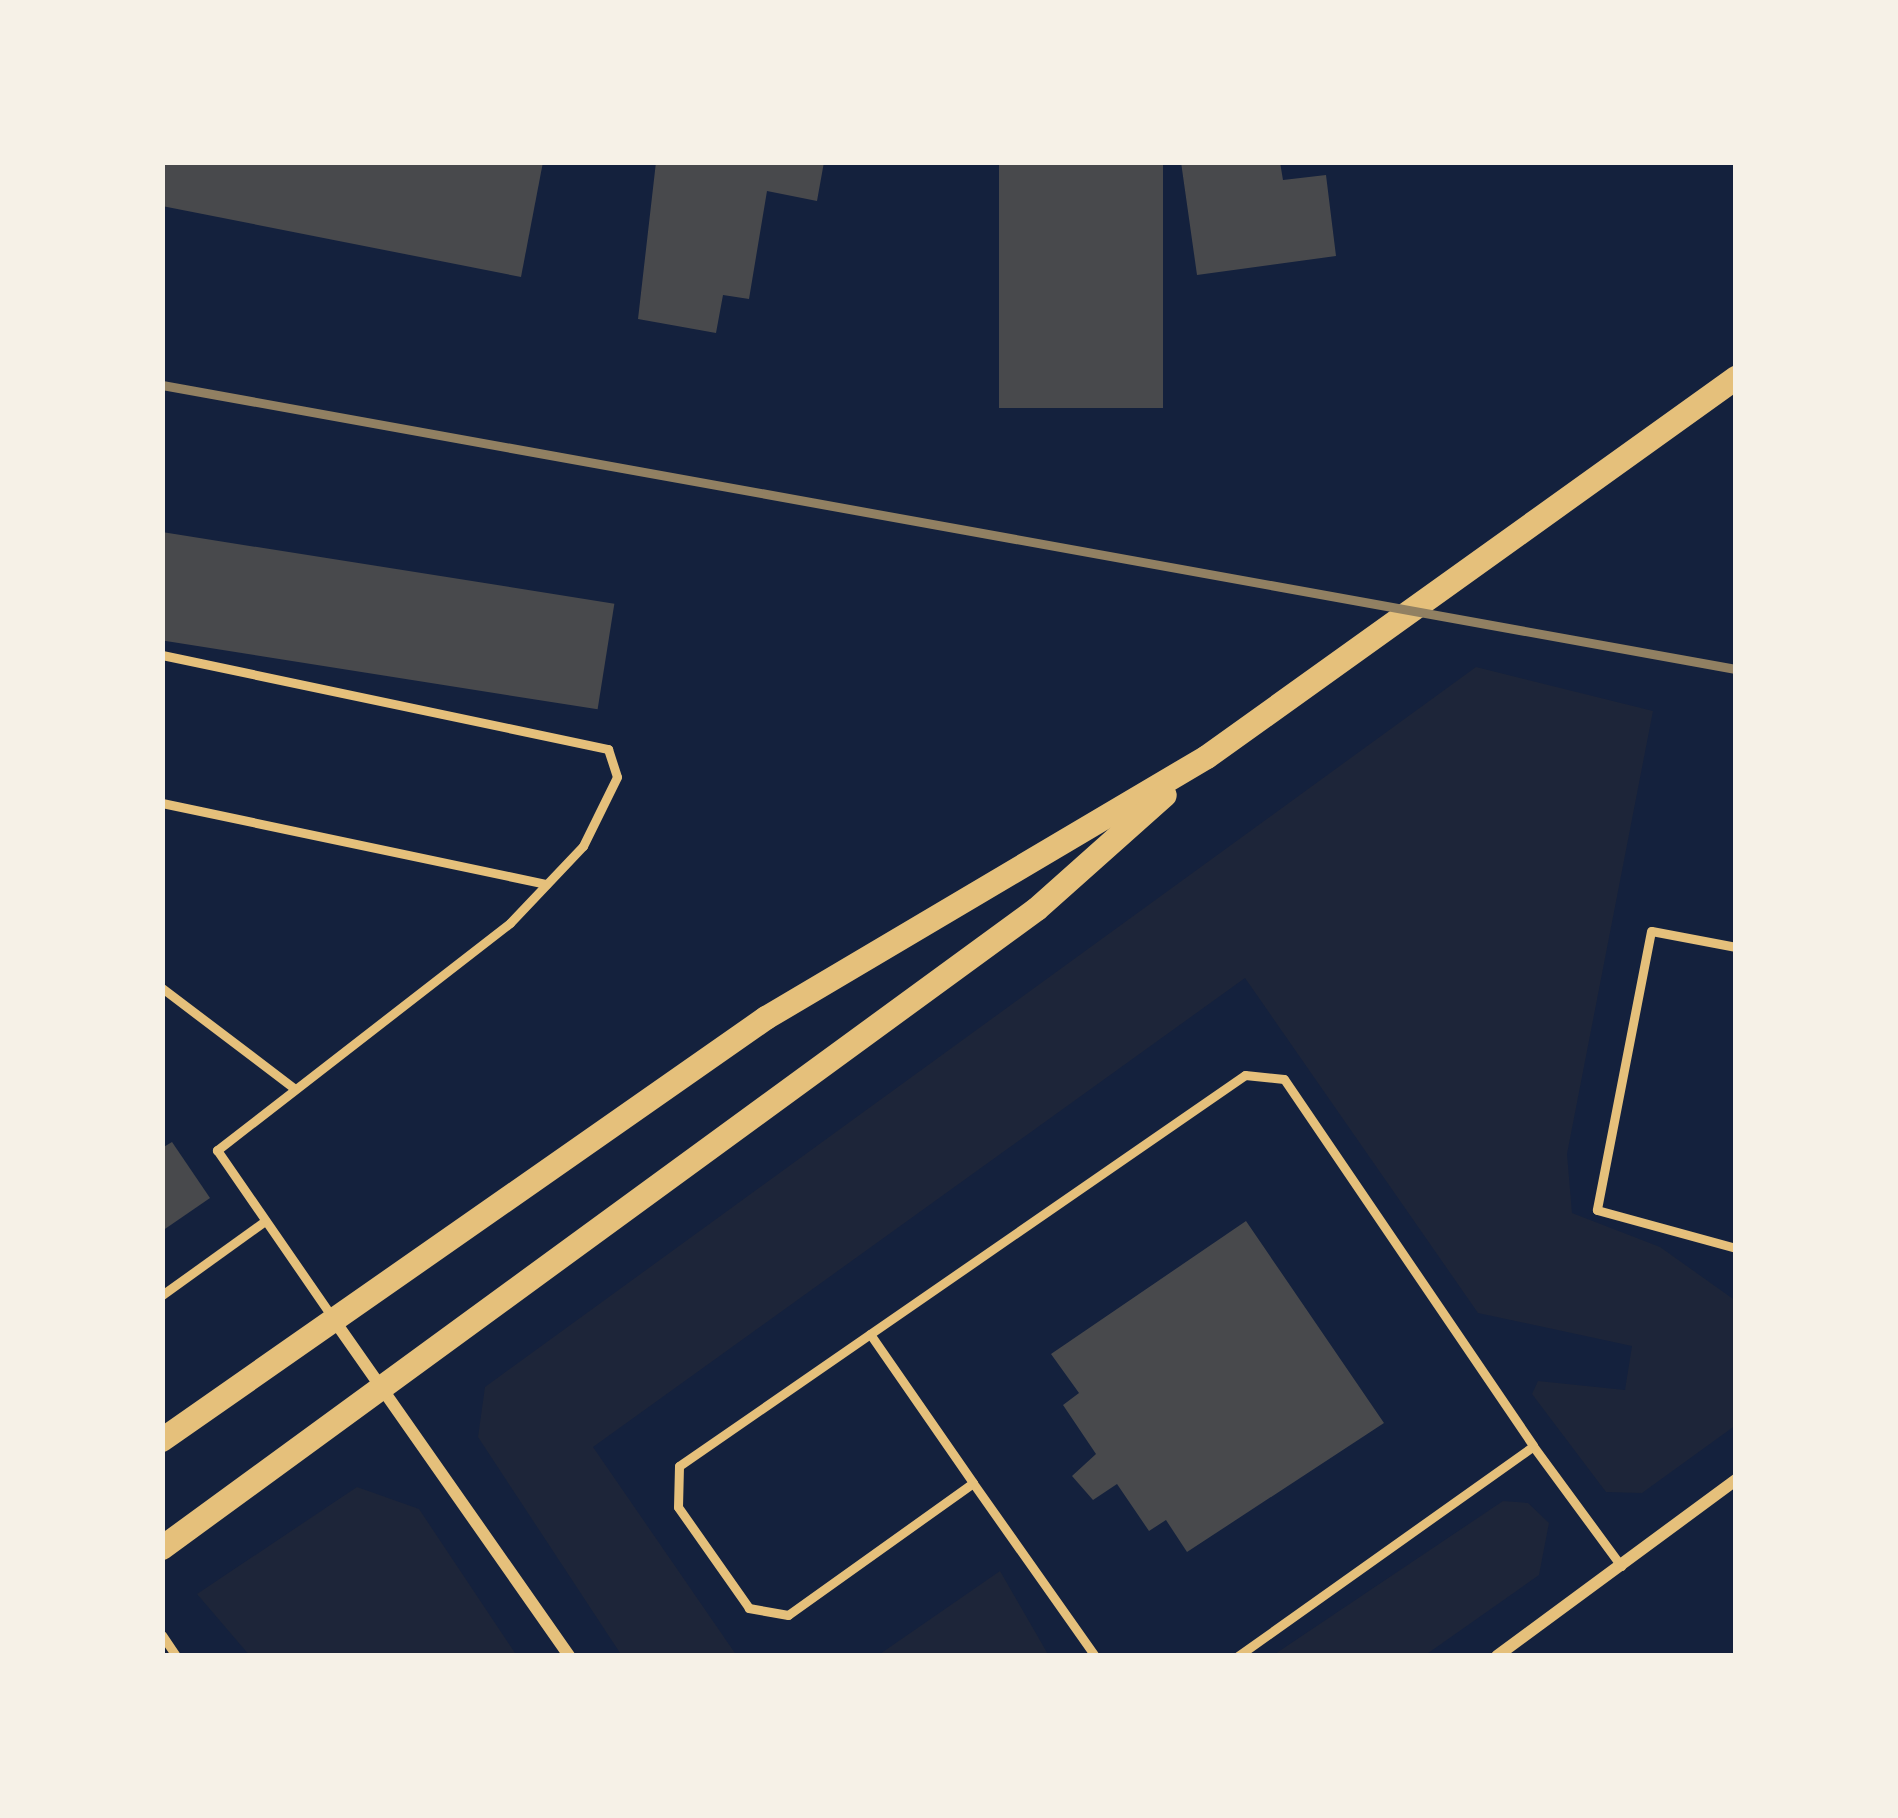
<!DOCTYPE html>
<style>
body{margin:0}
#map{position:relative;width:1898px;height:1818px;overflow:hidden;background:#14213d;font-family:"Fira Sans",sans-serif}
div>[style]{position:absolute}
.green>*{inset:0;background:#1d2539}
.building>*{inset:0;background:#48494c;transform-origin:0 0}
.service>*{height:9px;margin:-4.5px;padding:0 4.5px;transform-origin:4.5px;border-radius:4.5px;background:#e5c07b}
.minor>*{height:12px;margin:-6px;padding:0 6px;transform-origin:6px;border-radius:6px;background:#e5c07b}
.secondary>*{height:24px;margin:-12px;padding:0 12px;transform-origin:12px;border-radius:12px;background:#e5c07b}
.rail>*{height:9px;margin:-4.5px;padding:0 4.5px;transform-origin:4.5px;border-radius:4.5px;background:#918062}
span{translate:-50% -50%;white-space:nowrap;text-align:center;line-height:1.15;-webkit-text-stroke:12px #f6f1e7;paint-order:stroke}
.frame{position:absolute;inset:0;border:165px solid #f6f1e7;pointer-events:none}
</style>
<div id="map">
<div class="green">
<div style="clip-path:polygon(1476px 667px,1653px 711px,1567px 1154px,1572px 1213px,1660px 1247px,1736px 1301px,1736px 1425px,1642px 1493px,1606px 1492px,1532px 1394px,1538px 1381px,1625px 1390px,1632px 1346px,1478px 1313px,1245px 978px,593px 1447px,737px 1656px,622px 1656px,478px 1437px,485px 1387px)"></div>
<div style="clip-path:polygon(357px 1487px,419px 1509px,517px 1656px,250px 1656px,197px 1594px)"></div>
<div style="clip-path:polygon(1503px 1501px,1528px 1503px,1549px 1523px,1539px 1575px,1424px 1656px,1272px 1656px)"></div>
<div style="clip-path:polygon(1000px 1571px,1049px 1656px,877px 1656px)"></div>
</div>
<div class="building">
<div style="clip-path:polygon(162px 162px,543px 162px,521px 277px,162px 206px)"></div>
<div style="clip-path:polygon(656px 162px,824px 162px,817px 201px,767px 191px,749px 299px,723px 295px,716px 333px,638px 319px)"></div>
<div style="left:999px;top:162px;width:164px;height:246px"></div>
<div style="clip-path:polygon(1181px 162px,1280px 162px,1283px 180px,1326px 175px,1336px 256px,1197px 275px)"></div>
<div style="left:162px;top:532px;width:458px;height:107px;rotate:9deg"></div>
<div style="clip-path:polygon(172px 1142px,210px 1198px,162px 1231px,162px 1148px)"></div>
<div style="clip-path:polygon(1246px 1221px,1384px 1423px,1187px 1552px,1166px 1520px,1149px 1531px,1117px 1484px,1093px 1500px,1072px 1476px,1096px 1454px,1063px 1405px,1079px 1393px,1051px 1354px)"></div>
</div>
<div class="service">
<div style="left:162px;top:655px;width:456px;rotate:11.9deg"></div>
<div style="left:608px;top:749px;width:29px;rotate:72deg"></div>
<div style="left:617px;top:777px;width:77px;rotate:116.2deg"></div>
<div style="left:583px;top:846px;width:106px;rotate:133.5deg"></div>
<div style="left:510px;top:923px;width:371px;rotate:142.2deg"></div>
<div style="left:217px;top:1150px;width:203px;rotate:55.4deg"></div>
<div style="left:162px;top:803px;width:393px;rotate:11.9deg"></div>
<div style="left:1736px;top:947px;width:86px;rotate:-169.3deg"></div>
<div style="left:1651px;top:931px;width:284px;rotate:101deg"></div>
<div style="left:1597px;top:1210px;width:144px;rotate:15.3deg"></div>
<div style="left:162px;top:988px;width:167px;rotate:37.2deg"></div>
<div style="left:162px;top:1295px;width:127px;rotate:-35.7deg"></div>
<div style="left:870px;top:1334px;width:181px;rotate:55.3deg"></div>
<div style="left:162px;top:1635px;width:25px;rotate:56deg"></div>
<div style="left:1095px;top:1656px;width:212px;rotate:-125.2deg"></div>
<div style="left:973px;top:1483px;width:227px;rotate:144.5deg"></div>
<div style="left:788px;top:1615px;width:40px;rotate:-170deg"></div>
<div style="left:749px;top:1608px;width:123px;rotate:-125.1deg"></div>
<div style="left:678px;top:1507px;width:41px;rotate:-88.6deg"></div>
<div style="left:679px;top:1466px;width:688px;rotate:-34.64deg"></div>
<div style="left:1245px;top:1075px;width:39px;rotate:6deg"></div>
<div style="left:1284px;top:1079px;width:443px;rotate:55.8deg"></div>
<div style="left:1238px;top:1656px;width:362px;rotate:-35.4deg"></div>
<div style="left:1533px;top:1446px;width:149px;rotate:53.7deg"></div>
</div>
<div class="minor">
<div style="left:334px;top:1320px;width:410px;rotate:55deg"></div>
<div style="left:1497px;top:1656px;width:297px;rotate:-36.4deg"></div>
</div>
<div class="secondary">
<div style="left:162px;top:1440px;width:737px;rotate:-34.94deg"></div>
<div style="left:766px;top:1018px;width:512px;rotate:-30.62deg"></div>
<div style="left:1207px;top:757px;width:651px;rotate:-35.62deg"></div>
<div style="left:162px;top:1548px;width:1083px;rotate:-36.14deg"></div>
<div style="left:1037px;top:909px;width:171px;rotate:-41.7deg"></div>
</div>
<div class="rail">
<div style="left:162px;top:385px;width:1599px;rotate:10.23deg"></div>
</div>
<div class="frame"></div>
</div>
